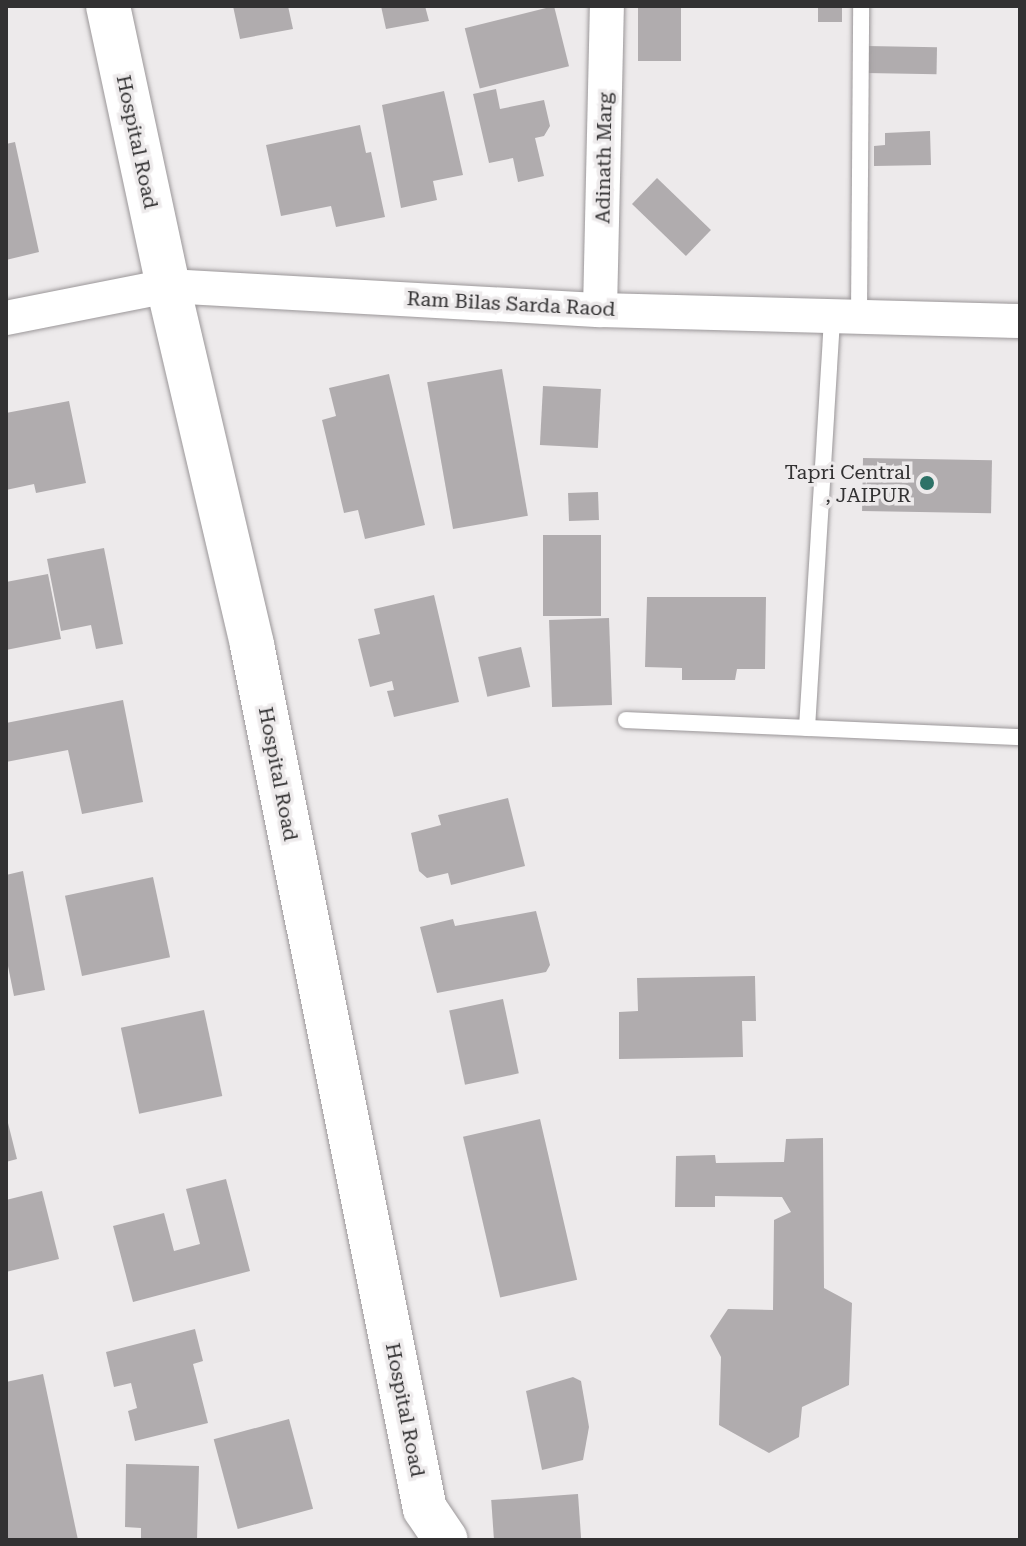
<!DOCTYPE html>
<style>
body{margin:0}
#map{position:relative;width:1026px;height:1546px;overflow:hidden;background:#edeaeb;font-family:"Roboto Serif",serif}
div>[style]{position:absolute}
.building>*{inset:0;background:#b0acae;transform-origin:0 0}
.roads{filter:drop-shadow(0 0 2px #9b9799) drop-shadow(0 0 2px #9b9799)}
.lane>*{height:16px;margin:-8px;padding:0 8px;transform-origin:8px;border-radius:8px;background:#fff}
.street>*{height:34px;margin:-17px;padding:0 17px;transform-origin:17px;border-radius:17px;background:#fff}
.secondary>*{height:44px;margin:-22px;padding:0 22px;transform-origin:22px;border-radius:22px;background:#fff}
.dots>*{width:22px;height:22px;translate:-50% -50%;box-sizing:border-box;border:4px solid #edeaeb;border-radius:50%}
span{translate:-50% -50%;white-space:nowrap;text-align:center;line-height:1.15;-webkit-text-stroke:7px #edeaeb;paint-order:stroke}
.street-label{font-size:20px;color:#323132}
.poi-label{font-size:20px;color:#323132}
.right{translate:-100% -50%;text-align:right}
.frame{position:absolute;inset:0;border:8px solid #323132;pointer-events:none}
</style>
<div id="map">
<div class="building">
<div style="clip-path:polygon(233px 6px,288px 6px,293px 29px,240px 39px)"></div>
<div style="clip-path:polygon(381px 6px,425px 6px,429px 21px,386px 29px)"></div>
<div style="left:554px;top:6px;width:62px;height:92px;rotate:76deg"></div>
<div style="left:638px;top:6px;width:43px;height:55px"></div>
<div style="left:818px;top:6px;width:24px;height:16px"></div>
<div style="left:867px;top:46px;width:70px;height:27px;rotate:1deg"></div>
<div style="clip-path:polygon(496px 89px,500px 109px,544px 100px,550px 126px,544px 136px,535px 138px,544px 176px,518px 182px,513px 158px,489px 163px,473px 94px)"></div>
<div style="clip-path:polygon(444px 91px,463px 175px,433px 181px,437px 200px,401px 208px,382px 105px)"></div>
<div style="clip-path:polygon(360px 125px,366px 153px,371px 152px,385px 217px,336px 227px,331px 206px,281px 216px,266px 145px)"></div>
<div style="clip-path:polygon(930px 131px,931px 165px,874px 166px,874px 146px,885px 145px,885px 133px)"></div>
<div style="clip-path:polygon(15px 142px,39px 252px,6px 260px,6px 144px)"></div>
<div style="left:657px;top:178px;width:75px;height:36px;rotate:44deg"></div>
<div style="left:502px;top:369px;width:149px;height:76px;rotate:80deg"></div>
<div style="clip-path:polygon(389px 374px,425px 525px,365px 539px,358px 510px,344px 513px,322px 420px,336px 416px,329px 388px)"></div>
<div style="left:543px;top:386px;width:58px;height:59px;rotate:3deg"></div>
<div style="clip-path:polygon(69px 401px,86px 483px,36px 493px,34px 484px,6px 490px,6px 413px)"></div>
<div style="left:863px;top:458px;width:129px;height:53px;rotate:1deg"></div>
<div style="left:598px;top:492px;width:28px;height:30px;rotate:88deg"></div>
<div style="left:543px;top:535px;width:58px;height:81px"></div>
<div style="clip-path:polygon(104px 548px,123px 644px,96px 649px,91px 625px,61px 631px,47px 559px)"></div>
<div style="clip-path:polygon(48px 574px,61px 639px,6px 650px,6px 582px)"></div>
<div style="clip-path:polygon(434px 595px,459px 702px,394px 717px,387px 691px,394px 690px,392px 681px,370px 687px,358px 639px,380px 634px,374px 609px)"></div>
<div style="clip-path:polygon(647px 597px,766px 597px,765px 669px,737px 669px,735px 680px,682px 680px,682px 668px,645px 667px)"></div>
<div style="left:609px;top:618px;width:87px;height:60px;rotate:88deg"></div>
<div style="left:521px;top:647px;width:41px;height:44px;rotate:77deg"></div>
<div style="clip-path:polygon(123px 700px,143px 802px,82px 814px,68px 750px,6px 762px,6px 723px)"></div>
<div style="clip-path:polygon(508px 798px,525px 866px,451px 885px,448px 873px,427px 878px,419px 871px,411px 833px,441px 825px,438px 815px)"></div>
<div style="clip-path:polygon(23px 871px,45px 990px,14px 996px,6px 956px,6px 875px)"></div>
<div style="left:153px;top:877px;width:82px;height:90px;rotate:78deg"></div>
<div style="clip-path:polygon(536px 911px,550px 965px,546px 972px,437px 993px,420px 927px,453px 919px,455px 926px)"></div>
<div style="clip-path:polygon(755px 976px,756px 1021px,742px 1021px,743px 1057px,619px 1059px,619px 1012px,638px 1011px,637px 978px)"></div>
<div style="left:503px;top:999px;width:76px;height:55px;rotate:78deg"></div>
<div style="left:204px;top:1010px;width:88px;height:85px;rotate:78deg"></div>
<div style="clip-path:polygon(6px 1115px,17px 1159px,6px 1162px)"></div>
<div style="left:540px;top:1119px;width:165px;height:79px;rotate:77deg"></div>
<div style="clip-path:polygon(823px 1138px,824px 1288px,852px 1303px,849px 1385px,802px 1407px,799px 1437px,769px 1453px,719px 1425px,721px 1357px,710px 1336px,728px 1309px,773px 1310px,774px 1220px,791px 1212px,782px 1197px,715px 1196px,715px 1207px,675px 1207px,676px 1156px,715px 1155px,716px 1163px,784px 1162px,786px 1139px)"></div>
<div style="clip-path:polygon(226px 1179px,250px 1271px,133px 1302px,113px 1226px,164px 1213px,174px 1251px,200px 1244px,186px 1189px)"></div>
<div style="clip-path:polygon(42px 1191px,59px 1259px,6px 1272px,6px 1200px)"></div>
<div style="clip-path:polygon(195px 1329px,203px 1361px,193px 1364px,208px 1423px,135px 1441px,128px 1411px,137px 1408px,131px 1383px,114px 1387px,106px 1352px)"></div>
<div style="clip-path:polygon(43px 1374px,78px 1540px,6px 1540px,6px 1382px)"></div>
<div style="clip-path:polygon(573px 1377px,581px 1381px,589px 1427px,583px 1460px,542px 1470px,526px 1391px)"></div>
<div style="left:289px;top:1419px;width:93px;height:78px;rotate:75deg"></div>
<div style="clip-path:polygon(126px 1464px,199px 1466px,197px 1540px,141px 1540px,141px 1528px,125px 1527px)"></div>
<div style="left:578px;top:1494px;width:46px;height:87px;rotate:86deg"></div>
</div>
<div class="roads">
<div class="lane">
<div style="left:859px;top:317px;width:311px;rotate:-89.6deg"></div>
<div style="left:626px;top:720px;width:394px;rotate:2.5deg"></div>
<div style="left:807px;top:728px;width:414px;rotate:-86.5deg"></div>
</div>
<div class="street">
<div style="left:600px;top:310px;width:304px;rotate:-88.7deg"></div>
<div style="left:6px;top:318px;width:165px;rotate:-11.2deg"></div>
<div style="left:168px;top:286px;width:433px;rotate:3.2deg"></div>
<div style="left:600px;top:310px;width:420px;rotate:1.5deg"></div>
</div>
<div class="secondary">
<div style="left:108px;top:6px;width:286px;rotate:77.9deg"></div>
<div style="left:168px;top:286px;width:369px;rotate:76.8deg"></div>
<div style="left:252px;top:645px;width:881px;rotate:78.68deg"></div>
<div style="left:425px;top:1509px;width:37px;rotate:56deg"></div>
</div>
</div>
<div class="dots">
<div style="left:927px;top:483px;background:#2d7267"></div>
</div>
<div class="street-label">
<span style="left:137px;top:142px;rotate:78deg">Hospital Road</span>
<span style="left:604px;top:158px;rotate:-89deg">Adinath Marg</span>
<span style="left:511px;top:304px;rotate:3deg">Ram Bilas Sarda Raod</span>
<span style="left:278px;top:774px;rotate:79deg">Hospital Road</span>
<span style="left:405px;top:1410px;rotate:79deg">Hospital Road</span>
</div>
<div class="poi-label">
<span class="right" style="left:911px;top:484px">Tapri Central<br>, JAIPUR</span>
</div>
<div class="frame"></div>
</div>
